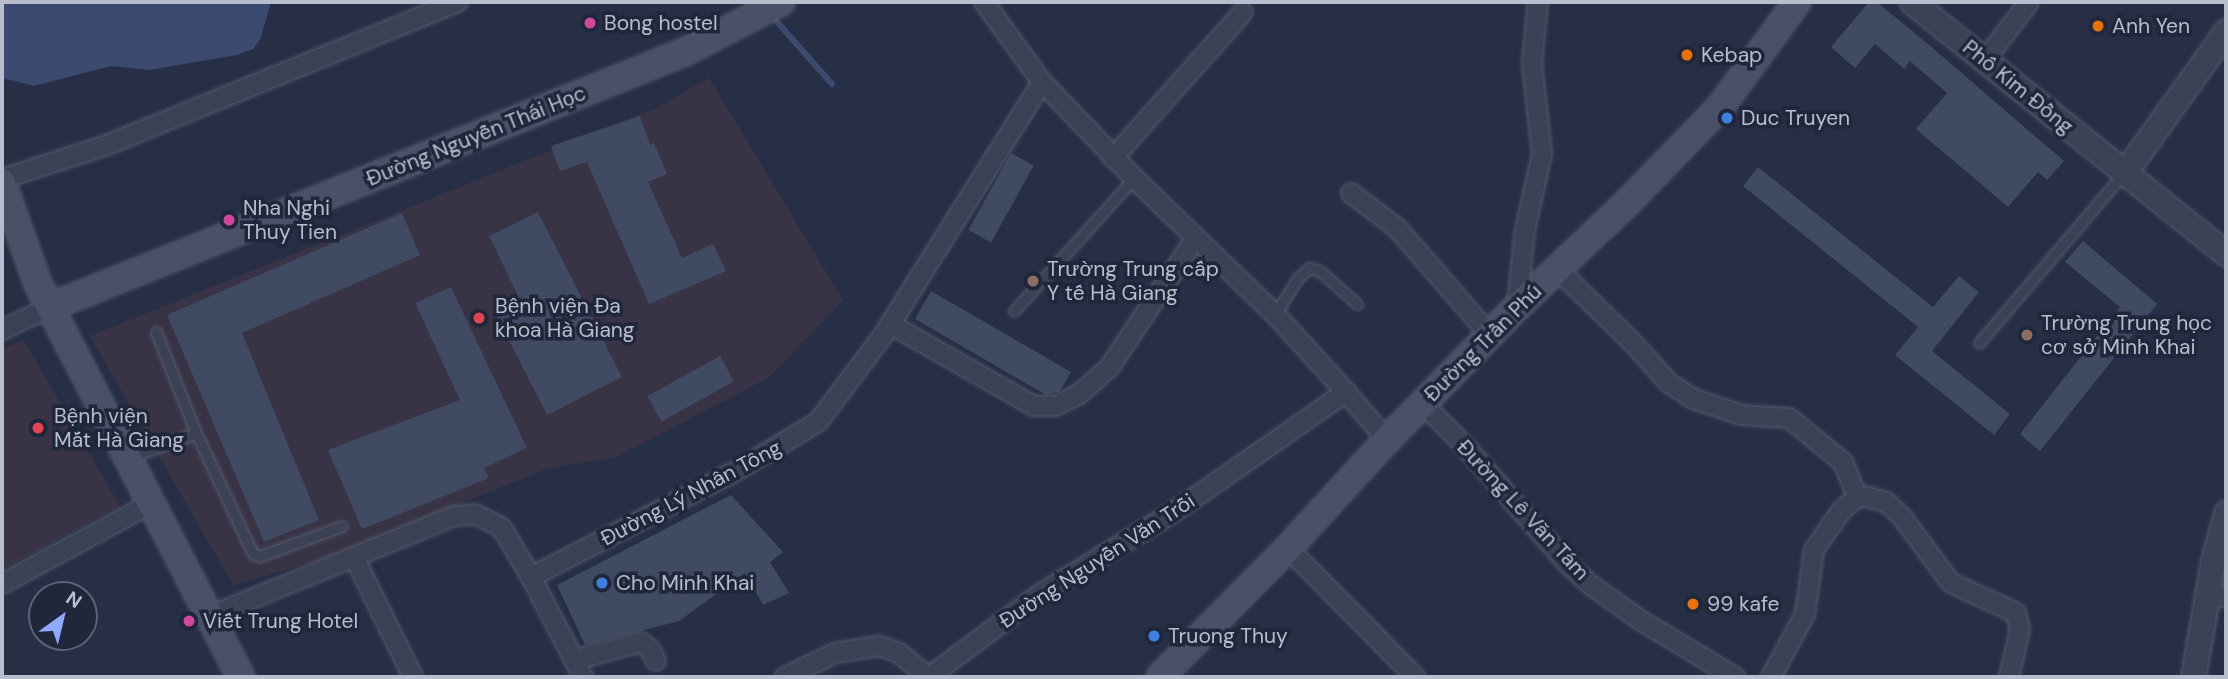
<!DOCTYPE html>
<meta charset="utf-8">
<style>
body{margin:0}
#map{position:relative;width:2228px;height:679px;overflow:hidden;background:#262f46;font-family:"DM Sans",sans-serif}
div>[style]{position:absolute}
.medical>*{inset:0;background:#383445}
.water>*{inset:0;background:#3c4a6f}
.stream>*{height:6px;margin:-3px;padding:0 3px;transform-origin:3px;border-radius:3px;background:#3c4a6f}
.building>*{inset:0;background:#404a63;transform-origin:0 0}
.roads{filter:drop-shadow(0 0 2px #545a6c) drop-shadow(0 0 2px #545a6c)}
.service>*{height:9px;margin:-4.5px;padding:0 4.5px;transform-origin:4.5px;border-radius:4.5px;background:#3b4255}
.minor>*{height:18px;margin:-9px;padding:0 9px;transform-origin:9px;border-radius:9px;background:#3b4255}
.tertiary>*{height:23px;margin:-11.5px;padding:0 11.5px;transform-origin:11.5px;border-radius:11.5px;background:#3b4255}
.secondary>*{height:26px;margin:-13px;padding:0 13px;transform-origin:13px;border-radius:13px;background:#495068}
.dots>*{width:19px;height:19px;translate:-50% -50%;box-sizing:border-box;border:4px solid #20273b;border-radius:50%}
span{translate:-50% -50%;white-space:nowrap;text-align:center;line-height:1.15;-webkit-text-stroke:7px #20273b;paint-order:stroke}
.poi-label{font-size:21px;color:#b9bece}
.left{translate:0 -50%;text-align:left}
.street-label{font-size:21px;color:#b9bece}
.frame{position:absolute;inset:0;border:4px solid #b9bece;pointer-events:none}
.north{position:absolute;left:28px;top:581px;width:70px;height:70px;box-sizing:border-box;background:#20273b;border:2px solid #5d6376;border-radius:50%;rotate:34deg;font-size:19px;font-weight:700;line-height:28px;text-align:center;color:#b9bece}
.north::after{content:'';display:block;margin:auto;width:24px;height:32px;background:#8faafd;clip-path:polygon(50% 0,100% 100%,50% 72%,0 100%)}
</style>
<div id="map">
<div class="medical">
<div style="clip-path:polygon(709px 78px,843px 300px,768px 378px,616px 457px,546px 469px,327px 558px,233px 585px,90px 336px,656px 108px)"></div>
<div style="clip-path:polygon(23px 339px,120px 506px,2px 570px,2px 349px)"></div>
</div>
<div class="water">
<div style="clip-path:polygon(2px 2px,271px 2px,260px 40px,253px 49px,237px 55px,149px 70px,111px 66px,34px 86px,2px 78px)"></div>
</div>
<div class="stream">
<div style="left:771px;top:15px;width:92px;rotate:48.5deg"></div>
</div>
<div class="building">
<div style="clip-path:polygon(1869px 2px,1877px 2px,1928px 44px,2064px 161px,2047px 180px,2038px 172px,2008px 207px,1916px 129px,1947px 93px,1910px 61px,1904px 69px,1875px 44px,1855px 68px,1831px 47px)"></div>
<div style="clip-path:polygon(640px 116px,650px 145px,654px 143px,667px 174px,648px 182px,682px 258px,713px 244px,726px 271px,649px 304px,587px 162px,560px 171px,551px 146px)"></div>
<div style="left:1011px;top:153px;width:26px;height:88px;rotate:29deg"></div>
<div style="clip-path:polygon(1758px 167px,1933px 307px,1959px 276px,1979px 292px,1932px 351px,2010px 414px,1994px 435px,1895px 355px,1918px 327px,1743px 186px)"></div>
<div style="clip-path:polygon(538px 212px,622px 377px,547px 415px,495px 313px,520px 300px,489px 236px)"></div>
<div style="clip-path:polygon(402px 213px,420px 255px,242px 333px,319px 520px,264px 542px,167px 315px)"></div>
<div style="clip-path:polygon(2083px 241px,2157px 304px,2040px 451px,2020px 434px,2120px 307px,2065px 262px)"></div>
<div style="clip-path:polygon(451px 287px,527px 448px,484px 468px,489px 478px,362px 529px,328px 450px,460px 400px,415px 303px)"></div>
<div style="clip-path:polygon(931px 291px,1071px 372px,1060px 391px,1046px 395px,915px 319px)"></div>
<div style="left:720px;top:356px;width:29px;height:83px;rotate:61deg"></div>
<div style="clip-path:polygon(731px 495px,783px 552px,770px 562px,789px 593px,763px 605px,745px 573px,679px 621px,585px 645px,557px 585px)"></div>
</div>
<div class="roads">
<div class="service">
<div style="left:1014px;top:311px;width:179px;rotate:-47.9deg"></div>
<div style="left:1275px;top:314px;width:43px;rotate:-57.4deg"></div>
<div style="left:1298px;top:278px;width:15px;rotate:-42deg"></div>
<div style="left:1309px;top:268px;width:11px;rotate:15deg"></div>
<div style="left:1320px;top:271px;width:50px;rotate:41.7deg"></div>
<div style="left:156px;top:332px;width:109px;rotate:68.4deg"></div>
<div style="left:1979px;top:343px;width:222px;rotate:-49.6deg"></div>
<div style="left:132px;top:457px;width:68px;rotate:-20.6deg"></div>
<div style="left:196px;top:433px;width:134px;rotate:64.8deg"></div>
<div style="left:253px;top:554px;width:7px;rotate:16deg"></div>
<div style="left:260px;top:556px;width:87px;rotate:-20.1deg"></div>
</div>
<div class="minor">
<div style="left:984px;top:2px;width:99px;rotate:54.1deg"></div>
<div style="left:1042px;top:82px;width:133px;rotate:46.2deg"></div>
<div style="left:1134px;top:178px;width:196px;rotate:44deg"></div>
<div style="left:1275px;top:314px;width:105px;rotate:47.7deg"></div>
<div style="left:1985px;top:60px;width:73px;rotate:-52.8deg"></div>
<div style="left:1113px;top:158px;width:195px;rotate:-48.3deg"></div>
<div style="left:2px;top:179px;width:110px;rotate:-17.9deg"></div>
<div style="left:107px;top:145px;width:379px;rotate:-22.2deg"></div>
<div style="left:1351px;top:193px;width:58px;rotate:37.3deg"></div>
<div style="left:1397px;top:228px;width:142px;rotate:49deg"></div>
<div style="left:1557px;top:269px;width:105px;rotate:44.2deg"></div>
<div style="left:1632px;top:342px;width:55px;rotate:47.9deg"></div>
<div style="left:1669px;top:383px;width:30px;rotate:33deg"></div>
<div style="left:1694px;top:399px;width:51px;rotate:18.4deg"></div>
<div style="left:1742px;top:415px;width:47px;rotate:3.7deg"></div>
<div style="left:1789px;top:418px;width:70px;rotate:39.2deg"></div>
<div style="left:1843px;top:462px;width:38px;rotate:68deg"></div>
<div style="left:1517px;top:307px;width:77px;rotate:-84.1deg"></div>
<div style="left:1525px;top:230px;width:78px;rotate:-77.4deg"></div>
<div style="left:1542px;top:154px;width:92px;rotate:-96.3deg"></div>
<div style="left:1532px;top:63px;width:61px;rotate:-84.4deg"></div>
<div style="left:890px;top:324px;width:166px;rotate:29.7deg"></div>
<div style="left:1034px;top:406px;width:21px"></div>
<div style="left:1055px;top:406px;width:25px;rotate:-26deg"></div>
<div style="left:1078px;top:395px;width:41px;rotate:-41.1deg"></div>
<div style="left:1109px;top:368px;width:155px;rotate:-56.3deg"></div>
<div style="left:2px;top:330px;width:53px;rotate:-25.6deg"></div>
<div style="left:1423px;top:404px;width:58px;rotate:45deg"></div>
<div style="left:1464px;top:445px;width:157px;rotate:48.9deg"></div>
<div style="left:1567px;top:563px;width:33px;rotate:43deg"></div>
<div style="left:1591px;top:585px;width:60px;rotate:35.5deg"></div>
<div style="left:1640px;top:620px;width:111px;rotate:31deg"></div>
<div style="left:1288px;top:548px;width:181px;rotate:45.4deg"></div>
<div style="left:355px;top:559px;width:131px;rotate:63.8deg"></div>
<div style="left:531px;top:577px;width:237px;rotate:-27.4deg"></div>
<div style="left:741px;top:468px;width:90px;rotate:-30.9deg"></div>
<div style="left:818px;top:422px;width:110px;rotate:-53.1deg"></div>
<div style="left:884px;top:334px;width:297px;rotate:-57.9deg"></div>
<div style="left:2px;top:584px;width:168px;rotate:-28.4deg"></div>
<div style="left:2206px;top:599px;width:20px;rotate:-9deg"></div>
<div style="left:210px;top:616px;width:264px;rotate:-22.3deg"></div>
<div style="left:454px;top:516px;width:21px;rotate:-5deg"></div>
<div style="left:475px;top:514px;width:30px;rotate:27deg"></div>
<div style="left:502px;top:528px;width:57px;rotate:59.4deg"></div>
<div style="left:531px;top:577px;width:113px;rotate:62.5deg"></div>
<div style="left:574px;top:660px;width:69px;rotate:-15deg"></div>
<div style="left:641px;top:642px;width:11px;rotate:38deg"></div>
<div style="left:650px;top:649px;width:13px;rotate:63deg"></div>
<div style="left:785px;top:677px;width:55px;rotate:-25.6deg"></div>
<div style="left:835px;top:653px;width:45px;rotate:-9deg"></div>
<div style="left:879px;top:646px;width:21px;rotate:19deg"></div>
<div style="left:899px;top:653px;width:38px;rotate:39deg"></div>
<div style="left:929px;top:677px;width:139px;rotate:-36.8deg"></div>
<div style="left:1040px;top:594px;width:157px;rotate:-31.5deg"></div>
<div style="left:1174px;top:512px;width:210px;rotate:-34.9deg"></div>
<div style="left:1346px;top:392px;width:63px;rotate:49.5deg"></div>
<div style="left:1771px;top:677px;width:72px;rotate:-61.6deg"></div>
<div style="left:1805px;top:614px;width:65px;rotate:-82deg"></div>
<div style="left:1814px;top:550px;width:47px;rotate:-55.3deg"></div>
<div style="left:1841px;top:511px;width:21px;rotate:-41deg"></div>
<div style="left:1857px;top:497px;width:7px;rotate:-8deg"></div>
<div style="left:1864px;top:496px;width:23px;rotate:15deg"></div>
<div style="left:1886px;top:502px;width:22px;rotate:43deg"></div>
<div style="left:1902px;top:517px;width:82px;rotate:53.4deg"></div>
<div style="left:1951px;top:583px;width:72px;rotate:24.8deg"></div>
<div style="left:2016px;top:613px;width:17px;rotate:77deg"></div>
<div style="left:2020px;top:630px;width:48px;rotate:103.2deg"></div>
</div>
<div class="tertiary">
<div style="left:1912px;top:2px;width:403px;rotate:38.7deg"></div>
<div style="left:2125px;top:172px;width:173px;rotate:-54.4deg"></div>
<div style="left:2193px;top:677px;width:118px;rotate:-80.2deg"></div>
<div style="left:2213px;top:561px;width:50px;rotate:-74.8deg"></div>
</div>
<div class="secondary">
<div style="left:2px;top:183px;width:107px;rotate:70.4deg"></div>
<div style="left:38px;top:284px;width:442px;rotate:62.7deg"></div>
<div style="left:50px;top:307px;width:687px;rotate:-21.89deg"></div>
<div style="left:687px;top:51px;width:106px;rotate:-27.5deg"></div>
<div style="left:1160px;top:677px;width:182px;rotate:-45.2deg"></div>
<div style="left:1288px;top:548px;width:147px;rotate:-47.5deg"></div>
<div style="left:1387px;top:440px;width:186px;rotate:-45.7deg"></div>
<div style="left:1517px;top:307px;width:153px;rotate:-43.4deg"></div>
<div style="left:1628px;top:202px;width:134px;rotate:-45.9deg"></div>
<div style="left:1721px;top:106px;width:129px;rotate:-53.8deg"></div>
</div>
</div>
<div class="dots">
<div style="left:590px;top:23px;background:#d1479c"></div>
<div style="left:2098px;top:26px;background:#e8710a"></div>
<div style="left:1687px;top:55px;background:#e8710a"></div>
<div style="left:1727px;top:118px;background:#3f7fe0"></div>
<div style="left:229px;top:220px;background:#d1479c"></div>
<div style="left:1033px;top:281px;background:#8d6e63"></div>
<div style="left:479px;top:318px;background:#e0444e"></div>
<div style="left:2027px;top:335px;background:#8d6e63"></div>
<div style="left:38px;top:428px;background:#e0444e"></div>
<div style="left:602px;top:583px;background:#3f7fe0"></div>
<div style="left:1693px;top:604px;background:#e8710a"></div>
<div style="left:189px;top:621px;background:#d1479c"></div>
<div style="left:1154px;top:636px;background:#3f7fe0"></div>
</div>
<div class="poi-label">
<span class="left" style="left:604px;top:23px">Bong hostel</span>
<span class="left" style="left:2112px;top:26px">Anh Yen</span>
<span class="left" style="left:1701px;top:55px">Kebap</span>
<span class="left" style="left:1741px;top:118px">Duc Truyen</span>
<span class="left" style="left:243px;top:220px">Nha Nghi<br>Thuy Tien</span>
<span class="left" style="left:1047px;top:281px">Trường Trung cấp<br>Y tế Hà Giang</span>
<span class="left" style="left:495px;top:318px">Bệnh viện Đa<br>khoa Hà Giang</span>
<span class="left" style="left:2041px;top:335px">Trường Trung học<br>cơ sở Minh Khai</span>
<span class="left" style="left:54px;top:428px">Bệnh viện<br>Mắt Hà Giang</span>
<span class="left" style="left:616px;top:583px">Cho Minh Khai</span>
<span class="left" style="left:1707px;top:604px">99 kafe</span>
<span class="left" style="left:203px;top:621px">Viết Trung Hotel</span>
<span class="left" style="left:1168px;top:636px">Truong Thuy</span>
</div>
<div class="street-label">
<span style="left:2018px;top:87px;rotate:39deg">Phố Kim Đồng</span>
<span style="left:476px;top:136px;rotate:-22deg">Đường Nguyễn Thái Học</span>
<span style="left:1483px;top:343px;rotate:-45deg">Đường Trần Phú</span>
<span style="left:691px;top:493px;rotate:-28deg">Đường Lý Nhân Tông</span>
<span style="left:1523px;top:510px;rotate:47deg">Đường Lê Văn Tám</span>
<span style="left:1097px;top:561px;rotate:-33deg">Đường Nguyễn Văn Trỗi</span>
</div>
<div class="frame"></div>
<div class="north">N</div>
</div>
